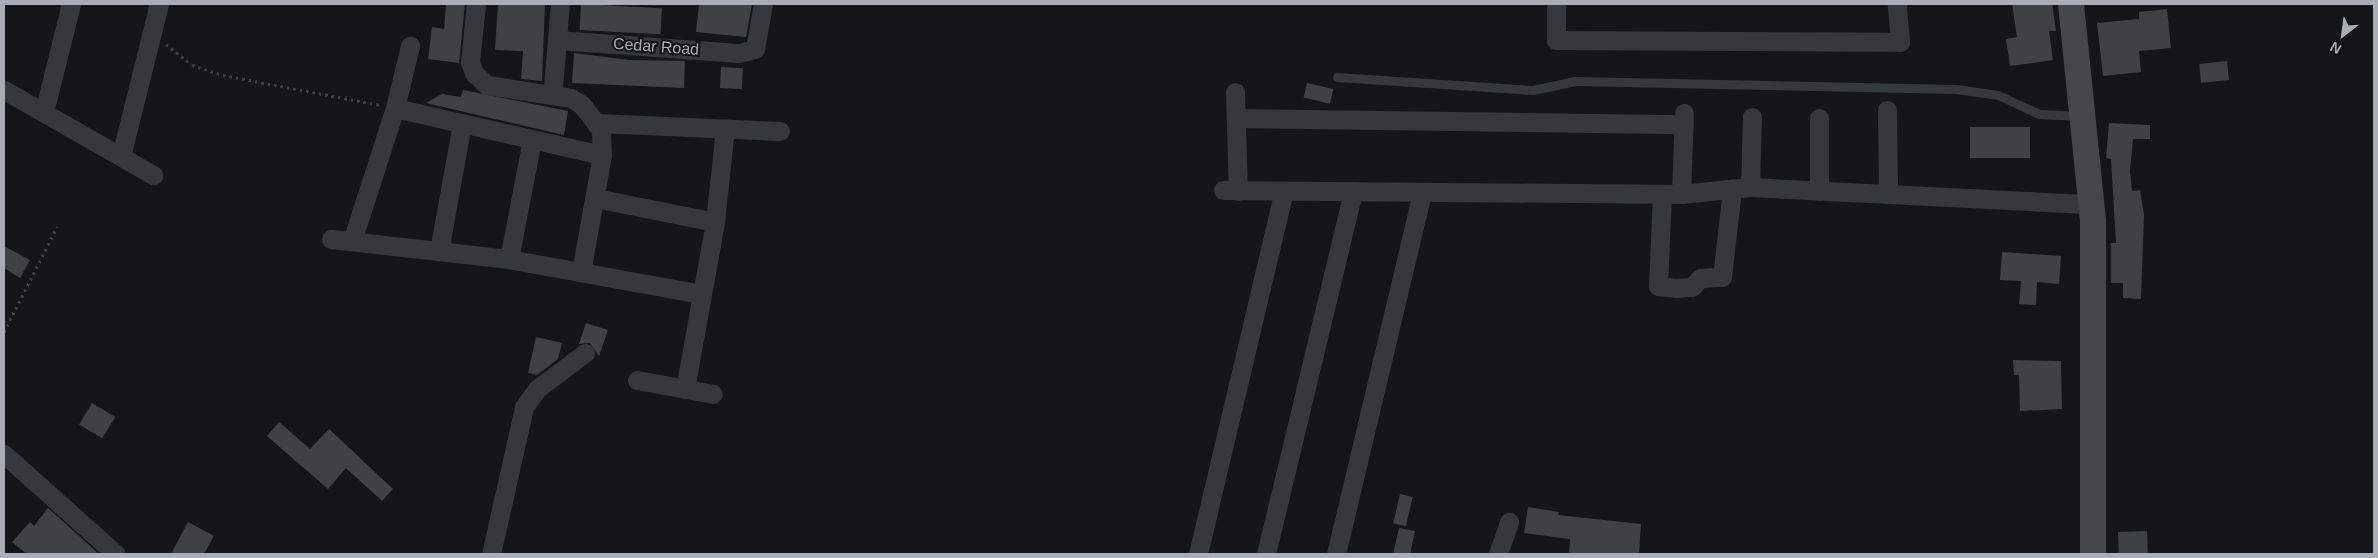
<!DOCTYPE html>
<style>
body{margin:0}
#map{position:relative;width:2378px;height:558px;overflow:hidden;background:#161618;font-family:Arial,sans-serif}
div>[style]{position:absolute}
.building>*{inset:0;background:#404145;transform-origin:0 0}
.path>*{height:3px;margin-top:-1.5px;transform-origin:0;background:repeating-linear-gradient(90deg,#3d3f44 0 2.5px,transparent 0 6.5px)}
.lane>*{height:9px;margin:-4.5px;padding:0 4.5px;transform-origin:4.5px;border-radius:4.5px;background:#37383d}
.street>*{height:19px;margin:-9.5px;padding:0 9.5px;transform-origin:9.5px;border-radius:9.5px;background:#37383d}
.secondary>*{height:26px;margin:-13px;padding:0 13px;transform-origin:13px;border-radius:13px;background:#45474d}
span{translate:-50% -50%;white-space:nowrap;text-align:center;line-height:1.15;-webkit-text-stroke:4px #111113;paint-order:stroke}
.street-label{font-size:16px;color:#a8adb8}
.frame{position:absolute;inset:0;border:5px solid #a8adb8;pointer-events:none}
.north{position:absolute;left:2318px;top:10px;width:50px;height:50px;-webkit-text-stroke:4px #111113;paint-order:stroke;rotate:210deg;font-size:14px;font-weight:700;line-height:20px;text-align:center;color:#a8adb8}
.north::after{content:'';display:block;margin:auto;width:18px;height:22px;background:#a8adb8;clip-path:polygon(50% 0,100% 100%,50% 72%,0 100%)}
</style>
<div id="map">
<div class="building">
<div style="clip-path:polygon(446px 4px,465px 4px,459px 63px,428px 59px,432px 27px,444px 29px)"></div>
<div style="clip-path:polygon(498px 4px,545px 4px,542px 81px,521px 79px,523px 51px,495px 50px)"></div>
<div style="left:581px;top:4px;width:81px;height:26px;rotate:3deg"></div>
<div style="clip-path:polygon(699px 4px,752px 4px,746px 37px,696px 32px)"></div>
<div style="clip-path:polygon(2012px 4px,2052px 4px,2056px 31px,2049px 31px,2053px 60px,2010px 66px,2006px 39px,2017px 37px)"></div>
<div style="clip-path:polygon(2167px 9px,2171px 48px,2139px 51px,2141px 72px,2103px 76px,2097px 23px,2139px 19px,2139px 12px)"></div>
<div style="clip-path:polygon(574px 53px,629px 60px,685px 61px,684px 88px,572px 83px)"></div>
<div style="left:2227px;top:61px;width:19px;height:28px;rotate:84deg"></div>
<div style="left:721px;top:67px;width:22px;height:21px;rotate:3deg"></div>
<div style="left:1307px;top:83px;width:27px;height:15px;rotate:13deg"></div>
<div style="clip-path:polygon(463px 90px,568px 111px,564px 135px,426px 103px,442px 94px,461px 97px)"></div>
<div style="clip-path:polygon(2109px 123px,2150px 125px,2150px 139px,2133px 139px,2130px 171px,2132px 191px,2140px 190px,2144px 215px,2141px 299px,2123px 298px,2123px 283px,2111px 283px,2111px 243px,2116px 243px,2111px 159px,2106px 158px)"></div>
<div style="left:1970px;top:127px;width:60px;height:31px"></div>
<div style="clip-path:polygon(4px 246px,30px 260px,20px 278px,4px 268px)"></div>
<div style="clip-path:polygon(2002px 252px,2061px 256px,2059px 284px,2037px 282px,2036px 305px,2019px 304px,2021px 281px,2000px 280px)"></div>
<div style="clip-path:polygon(586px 323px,608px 330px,599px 356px,590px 343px,579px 344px)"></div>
<div style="clip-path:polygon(536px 337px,562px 343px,558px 359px,537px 375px,528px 373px)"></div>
<div style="clip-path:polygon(2013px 360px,2061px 361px,2062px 409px,2020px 411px,2019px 375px,2014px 375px)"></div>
<div style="left:92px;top:403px;width:27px;height:25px;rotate:31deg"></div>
<div style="clip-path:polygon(279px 422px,310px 449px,329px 429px,393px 489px,382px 501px,346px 468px,328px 489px,267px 436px)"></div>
<div style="left:1400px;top:494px;width:13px;height:30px;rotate:13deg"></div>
<div style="clip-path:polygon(1528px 507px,1559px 512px,1558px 515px,1641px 524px,1639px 554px,1569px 554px,1570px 539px,1524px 533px)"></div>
<div style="clip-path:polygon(48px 508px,99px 554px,27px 554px,12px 542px,30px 522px,34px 526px)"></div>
<div style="clip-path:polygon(188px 522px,214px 536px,204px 554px,171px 554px)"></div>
<div style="clip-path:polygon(1399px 528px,1415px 531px,1410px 554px,1393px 554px)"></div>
<div style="left:2147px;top:531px;width:23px;height:29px;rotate:88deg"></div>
</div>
<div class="path">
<div style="left:166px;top:44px;width:33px;rotate:39deg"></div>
<div style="left:192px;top:65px;width:33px;rotate:18deg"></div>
<div style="left:223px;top:75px;width:160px;rotate:10.8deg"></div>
<div style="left:4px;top:332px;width:118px;rotate:-63.2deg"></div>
</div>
<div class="lane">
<div style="left:1337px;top:77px;width:196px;rotate:3.8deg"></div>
<div style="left:1533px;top:90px;width:43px;rotate:-12.1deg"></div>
<div style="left:1575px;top:81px;width:381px;rotate:1.2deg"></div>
<div style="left:1956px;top:89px;width:42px;rotate:8.1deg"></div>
<div style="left:1998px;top:95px;width:45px;rotate:24.9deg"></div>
<div style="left:2039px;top:114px;width:41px;rotate:2.8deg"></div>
</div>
<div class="street">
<div style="left:476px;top:4px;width:58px;rotate:95.9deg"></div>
<div style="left:470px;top:62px;width:12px;rotate:70deg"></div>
<div style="left:474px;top:73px;width:18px;rotate:43deg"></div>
<div style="left:487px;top:85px;width:85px;rotate:8.8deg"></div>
<div style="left:571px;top:98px;width:13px;rotate:32deg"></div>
<div style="left:582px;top:105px;width:31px;rotate:53deg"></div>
<div style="left:601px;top:130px;width:25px;rotate:88deg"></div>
<div style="left:602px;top:155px;width:119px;rotate:100.2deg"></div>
<div style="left:1556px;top:4px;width:36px;rotate:90deg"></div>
<div style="left:1556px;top:40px;width:344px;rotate:0.3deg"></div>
<div style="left:1900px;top:42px;width:38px;rotate:-95deg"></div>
<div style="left:557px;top:40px;width:182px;rotate:4.1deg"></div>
<div style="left:739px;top:53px;width:16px;rotate:-14deg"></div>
<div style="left:755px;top:49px;width:46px;rotate:-79.9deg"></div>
<div style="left:553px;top:87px;width:83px;rotate:-85.2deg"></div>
<div style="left:4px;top:90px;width:172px;rotate:29.7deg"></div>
<div style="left:1235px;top:92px;width:99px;rotate:88.3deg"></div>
<div style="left:395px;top:108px;width:212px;rotate:12.8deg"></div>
<div style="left:1887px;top:110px;width:84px;rotate:89.3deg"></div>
<div style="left:44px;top:112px;width:111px;rotate:-76deg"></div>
<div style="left:1236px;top:118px;width:448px;rotate:0.8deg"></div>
<div style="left:597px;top:123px;width:183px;rotate:2.5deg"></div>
<div style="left:121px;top:156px;width:157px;rotate:-76deg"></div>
<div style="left:1750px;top:187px;width:70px;rotate:-88.4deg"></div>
<div style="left:1223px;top:190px;width:458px;rotate:0.5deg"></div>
<div style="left:1681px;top:194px;width:69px;rotate:-5.8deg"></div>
<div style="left:1750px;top:187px;width:341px;rotate:2.9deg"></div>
<div style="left:1819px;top:191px;width:73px;rotate:-90deg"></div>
<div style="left:1662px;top:194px;width:92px;rotate:92.5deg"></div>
<div style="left:1658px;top:286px;width:18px;rotate:6deg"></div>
<div style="left:1676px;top:288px;width:16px;rotate:-4deg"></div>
<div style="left:1692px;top:287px;width:12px;rotate:-48deg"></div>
<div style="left:1700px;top:278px;width:22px;rotate:-3deg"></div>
<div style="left:1722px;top:277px;width:89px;rotate:-83.5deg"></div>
<div style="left:1681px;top:194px;width:81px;rotate:-87.9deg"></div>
<div style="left:595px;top:198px;width:122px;rotate:11.3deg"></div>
<div style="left:331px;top:239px;width:179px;rotate:6.4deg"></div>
<div style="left:509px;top:259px;width:196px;rotate:10.3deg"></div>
<div style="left:352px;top:241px;width:140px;rotate:-72.1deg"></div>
<div style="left:395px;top:108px;width:64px;rotate:-76.4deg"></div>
<div style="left:439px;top:251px;width:130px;rotate:-79.8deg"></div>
<div style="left:509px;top:259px;width:121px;rotate:-79.1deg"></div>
<div style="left:637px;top:380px;width:77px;rotate:10.4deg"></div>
<div style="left:685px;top:389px;width:170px;rotate:-79.8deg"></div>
<div style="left:715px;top:222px;width:94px;rotate:-83.9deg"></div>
<div style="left:4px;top:454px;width:150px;rotate:41.8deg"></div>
<div style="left:491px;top:554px;width:151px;rotate:-77.3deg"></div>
<div style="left:524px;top:407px;width:22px;rotate:-54deg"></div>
<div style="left:537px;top:389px;width:60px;rotate:-36.9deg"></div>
<div style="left:1198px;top:554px;width:373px;rotate:-76.7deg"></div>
<div style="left:1266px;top:554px;width:373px;rotate:-76.5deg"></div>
<div style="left:1336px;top:554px;width:372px;rotate:-76.6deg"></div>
<div style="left:1498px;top:554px;width:34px;rotate:-71deg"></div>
</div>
<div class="secondary">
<div style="left:2071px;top:4px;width:218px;rotate:84.2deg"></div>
<div style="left:2093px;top:221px;width:333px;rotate:90deg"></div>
</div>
<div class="street-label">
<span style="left:656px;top:47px;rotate:4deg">Cedar Road</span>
</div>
<div class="frame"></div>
<div class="north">N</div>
</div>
